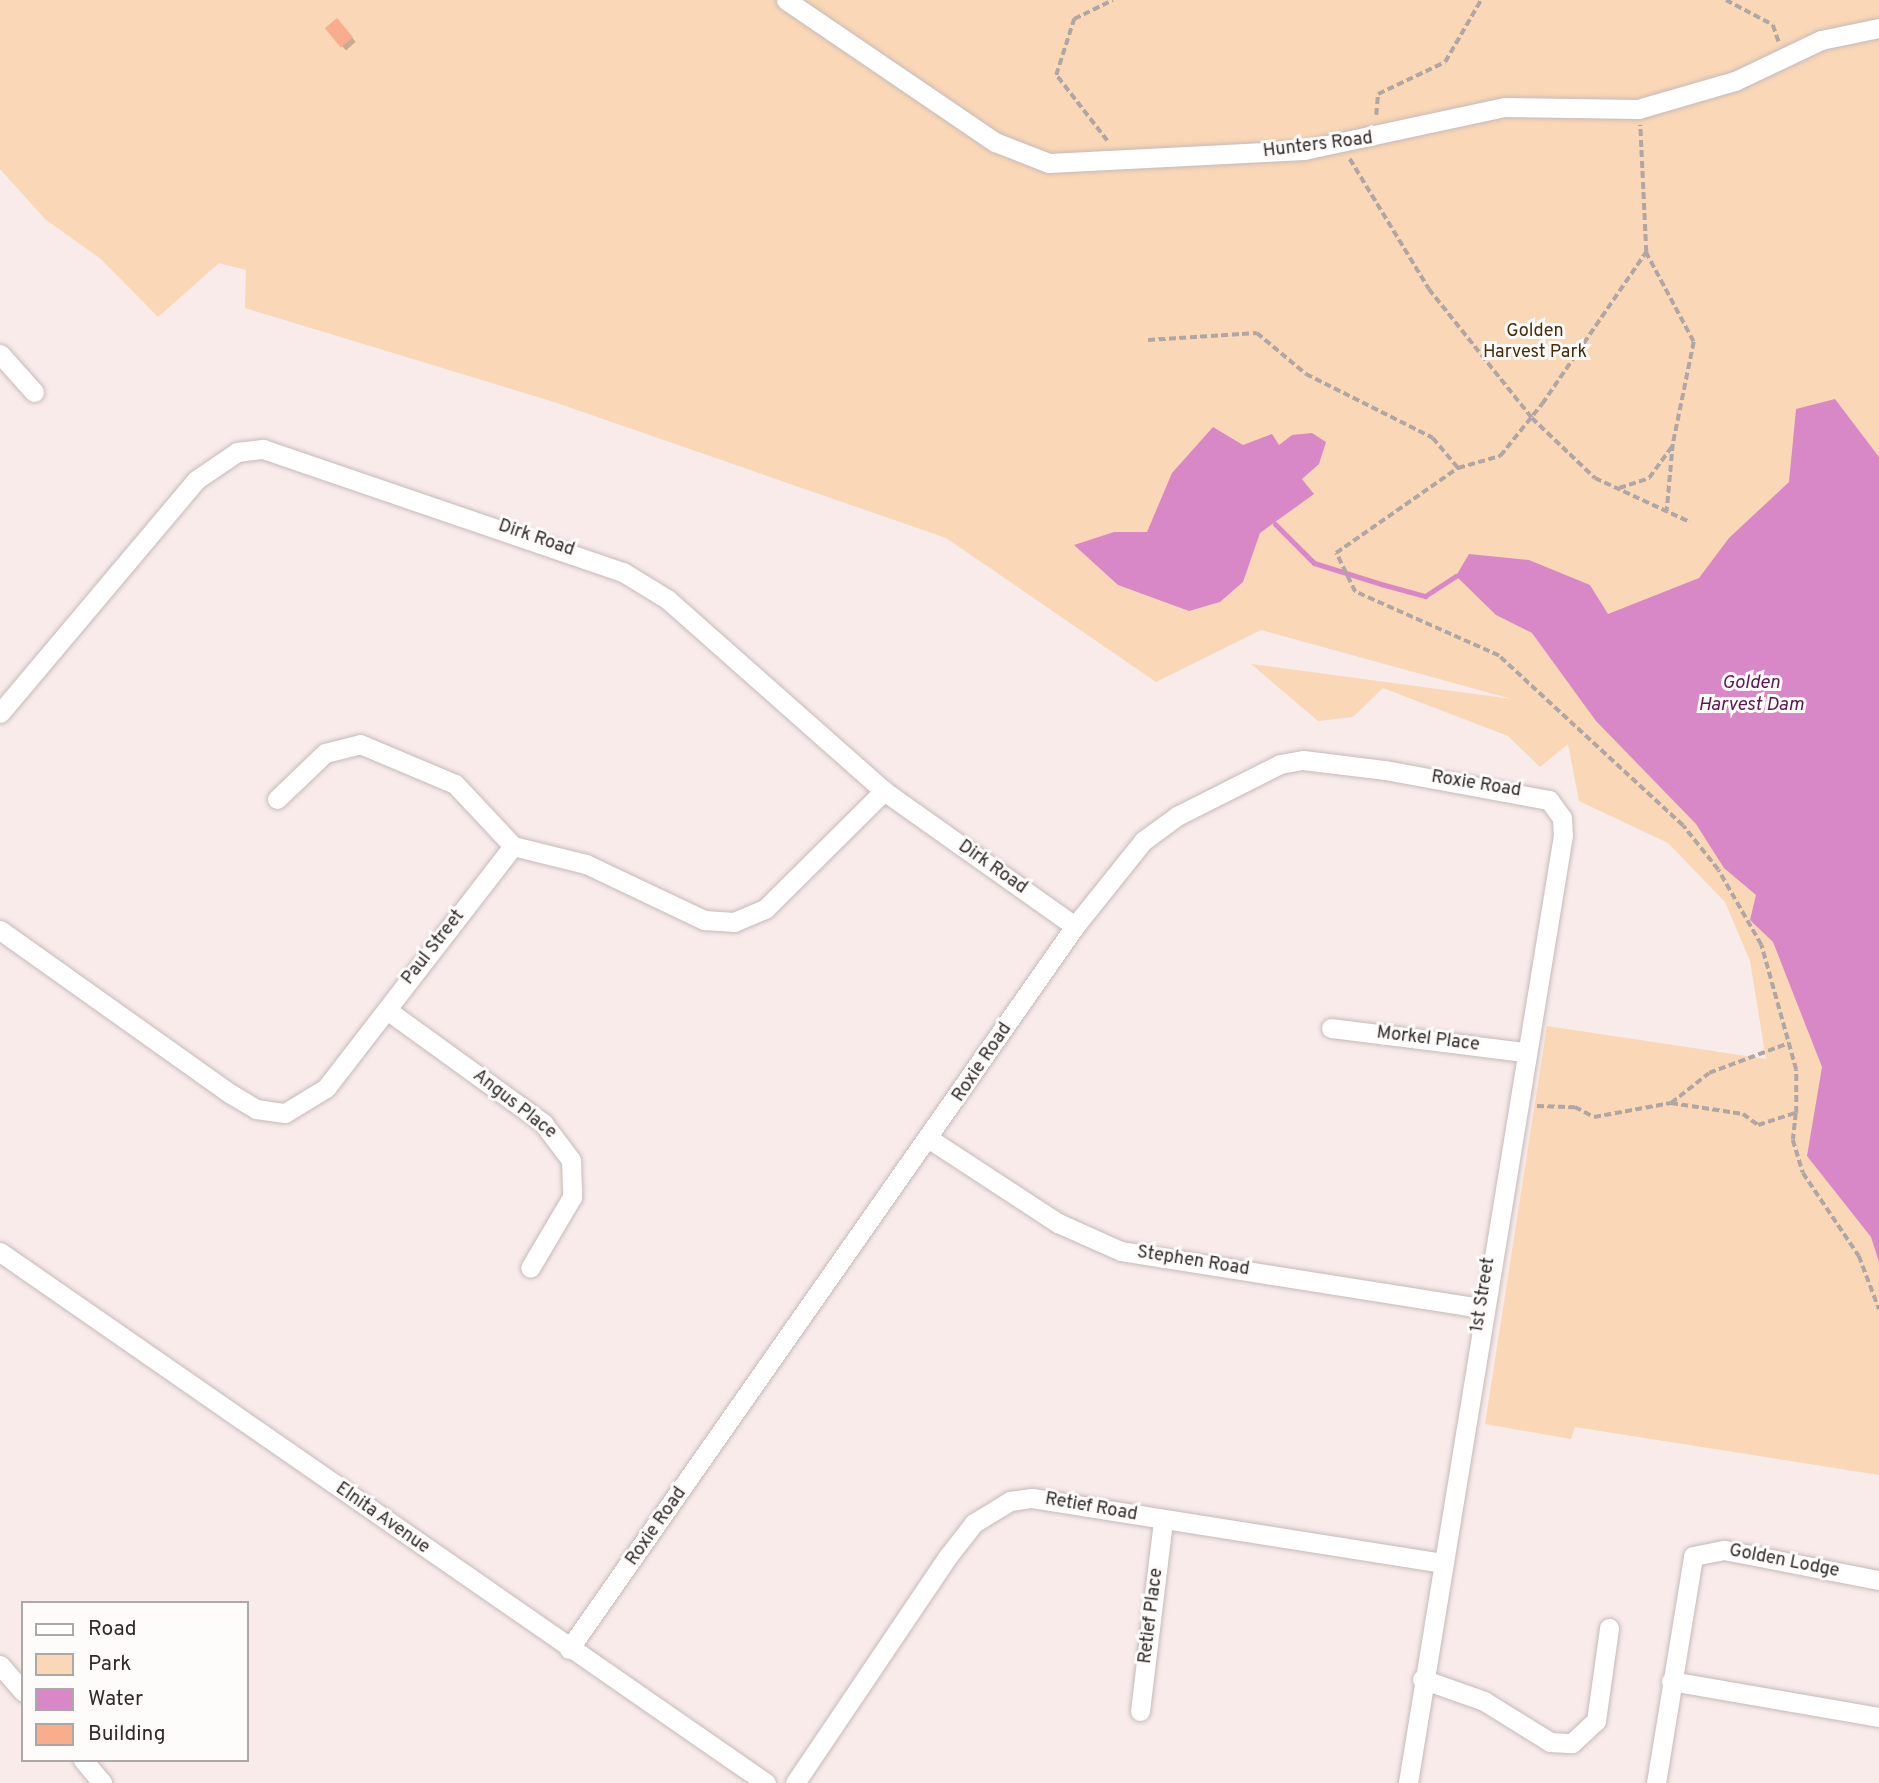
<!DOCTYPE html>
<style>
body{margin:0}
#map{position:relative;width:1879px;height:1783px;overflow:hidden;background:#f8ebea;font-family:Overpass,sans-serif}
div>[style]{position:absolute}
.green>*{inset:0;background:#fad7b6}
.water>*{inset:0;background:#d988c7}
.shadow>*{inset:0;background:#0003;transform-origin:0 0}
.stream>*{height:5px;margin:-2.5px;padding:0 2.5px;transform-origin:2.5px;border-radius:2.5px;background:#d988c7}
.building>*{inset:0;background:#faad8d;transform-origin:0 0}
.path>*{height:3.5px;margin-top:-1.75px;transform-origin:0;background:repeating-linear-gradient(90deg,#afa6a5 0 7px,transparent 0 10.5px)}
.roads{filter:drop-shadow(0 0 2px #c6bab9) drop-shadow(0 0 2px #c6bab9)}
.street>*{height:19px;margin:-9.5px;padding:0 9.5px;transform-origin:9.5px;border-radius:9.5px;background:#fff}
span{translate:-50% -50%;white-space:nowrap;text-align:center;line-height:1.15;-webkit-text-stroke:6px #fefbfb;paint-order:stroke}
.street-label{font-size:18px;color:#2f2b2a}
.park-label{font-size:18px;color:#482b09}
.water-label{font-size:19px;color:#5d1551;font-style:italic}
.legend{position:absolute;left:21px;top:1601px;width:228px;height:161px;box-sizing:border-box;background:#fefbfb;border:2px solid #aba8a7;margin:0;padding:9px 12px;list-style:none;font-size:21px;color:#2f2b2a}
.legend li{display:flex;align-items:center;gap:14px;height:35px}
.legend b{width:35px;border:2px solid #aba8a7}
</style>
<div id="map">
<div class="green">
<div style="clip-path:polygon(0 0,1879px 0,1879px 1475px,1575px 1427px,1571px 1439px,1485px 1424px,1547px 1026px,1766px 1059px,1750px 961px,1725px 902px,1668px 843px,1579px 801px,1568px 744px,1540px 767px,1508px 736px,1383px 688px,1353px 717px,1318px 721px,1251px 664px,1512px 699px,1261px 630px,1156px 682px,946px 538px,554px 402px,245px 308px,246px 270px,219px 263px,158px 317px,101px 259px,45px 219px,0 169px)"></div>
</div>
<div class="water">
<div style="clip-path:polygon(1835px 399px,1879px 457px,1879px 1262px,1871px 1237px,1807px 1156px,1822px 1067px,1773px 942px,1750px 920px,1756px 895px,1724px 868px,1696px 824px,1596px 721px,1532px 633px,1496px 615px,1456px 576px,1469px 554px,1529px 560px,1590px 585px,1608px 614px,1699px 578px,1729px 538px,1789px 482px,1796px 409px)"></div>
<div style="clip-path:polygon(1213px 427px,1243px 445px,1272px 434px,1279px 445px,1292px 435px,1312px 433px,1326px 442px,1319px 464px,1302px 479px,1314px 494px,1260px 533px,1243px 582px,1220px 602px,1189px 611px,1118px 585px,1074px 545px,1114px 532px,1147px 532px,1172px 473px)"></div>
</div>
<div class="shadow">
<div style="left:337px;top:21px;width:28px;height:13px;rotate:48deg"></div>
</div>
<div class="stream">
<div style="left:1275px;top:524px;width:55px;rotate:45deg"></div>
<div style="left:1314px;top:563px;width:70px;rotate:17.4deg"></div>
<div style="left:1381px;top:584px;width:46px;rotate:15.3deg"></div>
<div style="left:1425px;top:596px;width:37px;rotate:-33deg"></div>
</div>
<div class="building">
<div style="left:337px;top:18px;width:25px;height:16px;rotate:50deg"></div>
</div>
<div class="path">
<div style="left:1726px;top:0;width:53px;rotate:28deg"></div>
<div style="left:1773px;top:25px;width:18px;rotate:71deg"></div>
<div style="left:1376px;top:115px;width:21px;rotate:-85deg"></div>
<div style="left:1378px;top:94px;width:74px;rotate:-25.5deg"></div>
<div style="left:1445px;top:62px;width:72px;rotate:-59.9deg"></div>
<div style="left:1107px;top:141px;width:83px;rotate:-127.7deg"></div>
<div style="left:1056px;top:75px;width:59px;rotate:-72.2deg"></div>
<div style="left:1074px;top:19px;width:43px;rotate:-26deg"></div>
<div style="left:1350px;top:159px;width:152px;rotate:58.7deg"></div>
<div style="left:1429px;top:289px;width:165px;rotate:51.4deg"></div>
<div style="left:1532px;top:418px;width:87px;rotate:43.6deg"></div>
<div style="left:1595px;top:478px;width:105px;rotate:24.9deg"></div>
<div style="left:1646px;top:252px;width:102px;rotate:61.9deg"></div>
<div style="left:1694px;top:342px;width:104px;rotate:101.6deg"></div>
<div style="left:1673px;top:444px;width:66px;rotate:95.2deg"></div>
<div style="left:1148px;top:340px;width:109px;rotate:-3.7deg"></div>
<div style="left:1257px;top:333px;width:64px;rotate:39.9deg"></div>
<div style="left:1306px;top:374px;width:142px;rotate:26.7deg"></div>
<div style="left:1433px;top:438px;width:39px;rotate:50deg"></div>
<div style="left:1619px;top:488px;width:32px;rotate:-18deg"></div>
<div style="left:1649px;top:478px;width:39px;rotate:-54deg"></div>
<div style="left:1671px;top:1103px;width:48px;rotate:-38.3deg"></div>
<div style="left:1709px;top:1073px;width:85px;rotate:-20.6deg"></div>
<div style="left:1537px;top:1106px;width:38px;rotate:2deg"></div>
<div style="left:1575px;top:1107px;width:21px;rotate:28deg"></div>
<div style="left:1594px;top:1117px;width:78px;rotate:-10.3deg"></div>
<div style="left:1671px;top:1103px;width:73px;rotate:8.7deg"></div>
<div style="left:1743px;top:1114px;width:19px;rotate:36deg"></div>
<div style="left:1758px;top:1125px;width:40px;rotate:-18deg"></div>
<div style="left:1796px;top:1113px;width:43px;rotate:-90deg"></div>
<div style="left:1796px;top:1070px;width:130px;rotate:-105.6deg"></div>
<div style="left:1761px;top:945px;width:86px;rotate:-119.8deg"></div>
<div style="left:1718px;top:870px;width:56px;rotate:-128.5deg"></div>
<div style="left:1683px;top:826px;width:251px;rotate:-137.3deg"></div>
<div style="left:1499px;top:656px;width:158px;rotate:-156deg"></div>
<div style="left:1355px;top:592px;width:43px;rotate:-116deg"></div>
<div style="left:1336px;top:553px;width:149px;rotate:-34.9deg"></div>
<div style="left:1458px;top:468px;width:44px;rotate:-15.9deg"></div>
<div style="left:1500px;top:456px;width:67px;rotate:-51.1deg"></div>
<div style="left:1542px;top:404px;width:184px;rotate:-55.6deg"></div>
<div style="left:1646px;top:252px;width:127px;rotate:-92.7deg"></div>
<div style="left:1796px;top:1113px;width:27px;rotate:96deg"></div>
<div style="left:1793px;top:1140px;width:34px;rotate:73deg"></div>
<div style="left:1803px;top:1173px;width:100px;rotate:56deg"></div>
<div style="left:1859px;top:1256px;width:57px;rotate:69.3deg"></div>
</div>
<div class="roads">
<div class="street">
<div style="left:786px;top:0;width:253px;rotate:34.2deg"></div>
<div style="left:995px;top:142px;width:58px;rotate:21.3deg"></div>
<div style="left:1049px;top:163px;width:255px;rotate:-2.9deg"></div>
<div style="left:1304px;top:150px;width:205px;rotate:-12.1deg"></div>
<div style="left:1504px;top:107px;width:134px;rotate:0.9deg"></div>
<div style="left:1638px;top:109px;width:101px;rotate:-16.1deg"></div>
<div style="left:1735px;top:81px;width:95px;rotate:-25.5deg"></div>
<div style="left:1821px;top:40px;width:59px;rotate:-11.7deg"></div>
<div style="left:0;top:354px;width:51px;rotate:48.2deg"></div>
<div style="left:0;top:713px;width:304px;rotate:-49.9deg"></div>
<div style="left:196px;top:480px;width:50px;rotate:-34.3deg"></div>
<div style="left:237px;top:452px;width:26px;rotate:-7deg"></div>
<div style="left:263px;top:449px;width:380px;rotate:18.9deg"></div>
<div style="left:623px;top:572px;width:52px;rotate:31.5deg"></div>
<div style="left:667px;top:599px;width:290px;rotate:41.5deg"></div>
<div style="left:884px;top:791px;width:234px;rotate:35.3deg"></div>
<div style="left:277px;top:799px;width:66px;rotate:-43.8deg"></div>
<div style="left:325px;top:753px;width:36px;rotate:-14deg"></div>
<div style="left:360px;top:744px;width:103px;rotate:22.8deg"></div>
<div style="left:455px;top:784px;width:85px;rotate:46.9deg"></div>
<div style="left:0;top:930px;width:283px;rotate:35.4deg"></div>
<div style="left:231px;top:1094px;width:29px;rotate:31deg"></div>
<div style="left:256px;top:1109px;width:29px;rotate:8deg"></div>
<div style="left:285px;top:1113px;width:48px;rotate:-31.4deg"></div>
<div style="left:326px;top:1088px;width:306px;rotate:-52.3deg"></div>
<div style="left:513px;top:846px;width:75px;rotate:13.9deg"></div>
<div style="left:586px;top:864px;width:131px;rotate:25.4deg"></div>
<div style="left:704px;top:920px;width:30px;rotate:4deg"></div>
<div style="left:734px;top:922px;width:34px;rotate:-23deg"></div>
<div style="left:765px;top:909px;width:168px;rotate:-44.8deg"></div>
<div style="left:387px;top:1010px;width:193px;rotate:35.9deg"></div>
<div style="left:543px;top:1123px;width:46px;rotate:52.9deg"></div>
<div style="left:571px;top:1160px;width:37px;rotate:88deg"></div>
<div style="left:572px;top:1197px;width:82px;rotate:120.6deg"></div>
<div style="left:1331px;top:1028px;width:195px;rotate:7.1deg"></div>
<div style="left:931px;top:1140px;width:152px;rotate:33.2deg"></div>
<div style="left:1058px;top:1223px;width:69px;rotate:24deg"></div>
<div style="left:1121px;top:1251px;width:365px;rotate:9deg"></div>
<div style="left:0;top:1252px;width:932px;rotate:34.73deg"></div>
<div style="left:569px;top:1649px;width:882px;rotate:-55.01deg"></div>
<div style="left:1075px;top:926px;width:109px;rotate:-51.3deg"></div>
<div style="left:1143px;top:841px;width:42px;rotate:-36.3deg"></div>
<div style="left:1177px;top:816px;width:115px;rotate:-26.8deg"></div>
<div style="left:1280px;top:764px;width:23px;rotate:-10deg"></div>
<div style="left:1303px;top:760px;width:83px;rotate:7deg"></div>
<div style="left:1385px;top:770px;width:167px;rotate:10.4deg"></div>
<div style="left:1549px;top:800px;width:22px;rotate:54deg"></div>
<div style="left:1562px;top:818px;width:17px;rotate:87deg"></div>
<div style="left:1563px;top:835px;width:961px;rotate:99.29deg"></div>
<div style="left:0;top:1665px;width:35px;rotate:49deg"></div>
<div style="left:1422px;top:1679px;width:66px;rotate:19.5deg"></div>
<div style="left:1484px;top:1701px;width:78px;rotate:31.8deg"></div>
<div style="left:1550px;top:1742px;width:22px;rotate:3deg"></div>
<div style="left:1572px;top:1743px;width:33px;rotate:-43deg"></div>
<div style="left:1596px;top:1721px;width:94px;rotate:-82deg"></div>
<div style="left:1671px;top:1681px;width:211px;rotate:9.8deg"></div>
<div style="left:1140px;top:1711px;width:191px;rotate:-83.1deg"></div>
<div style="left:83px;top:1760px;width:30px;rotate:50deg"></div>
<div style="left:795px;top:1783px;width:275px;rotate:-56deg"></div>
<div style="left:949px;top:1555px;width:41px;rotate:-52deg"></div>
<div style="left:974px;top:1523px;width:42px;rotate:-31.4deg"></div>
<div style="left:1010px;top:1501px;width:22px;rotate:-8deg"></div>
<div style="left:1032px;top:1498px;width:415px;rotate:9deg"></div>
<div style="left:1656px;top:1783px;width:230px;rotate:-80.7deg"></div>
<div style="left:1693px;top:1556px;width:32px;rotate:-11deg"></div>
<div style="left:1724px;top:1550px;width:158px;rotate:11deg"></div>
</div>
</div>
<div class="street-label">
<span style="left:1318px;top:146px;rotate:-7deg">Hunters Road</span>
<span style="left:536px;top:539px;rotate:19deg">Dirk Road</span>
<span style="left:1476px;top:785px;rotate:9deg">Roxie Road</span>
<span style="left:992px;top:868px;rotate:35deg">Dirk Road</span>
<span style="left:434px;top:948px;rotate:-52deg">Paul Street</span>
<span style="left:1428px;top:1040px;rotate:7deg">Morkel Place</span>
<span style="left:983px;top:1063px;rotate:-56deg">Roxie Road</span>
<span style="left:514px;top:1105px;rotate:38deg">Angus Place</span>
<span style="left:1193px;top:1262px;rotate:9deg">Stephen Road</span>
<span style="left:1484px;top:1295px;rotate:-81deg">1st Street</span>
<span style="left:1091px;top:1508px;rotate:10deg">Retief Road</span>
<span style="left:382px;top:1519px;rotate:35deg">Elnita Avenue</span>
<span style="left:657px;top:1527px;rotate:-55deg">Roxie Road</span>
<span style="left:1784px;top:1562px;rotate:11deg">Golden Lodge</span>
<span style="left:1152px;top:1616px;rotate:-83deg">Retief Place</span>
</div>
<div class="park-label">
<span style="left:1535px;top:343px">Golden<br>Harvest Park</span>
</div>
<div class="water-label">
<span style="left:1751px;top:695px">Golden<br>Harvest Dam</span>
</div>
<ul class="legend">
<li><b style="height:9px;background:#fff"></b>Road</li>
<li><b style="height:19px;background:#fad7b6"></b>Park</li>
<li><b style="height:19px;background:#d988c7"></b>Water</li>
<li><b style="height:19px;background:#faad8d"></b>Building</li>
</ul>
</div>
